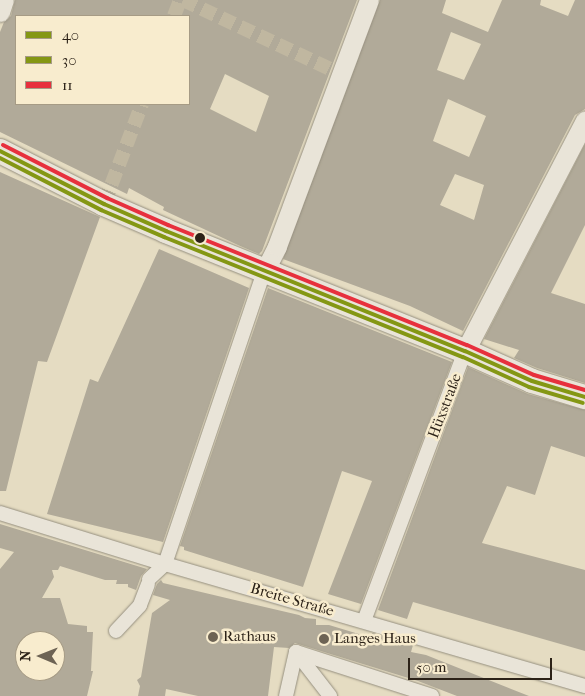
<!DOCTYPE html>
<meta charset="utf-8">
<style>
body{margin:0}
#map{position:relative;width:585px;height:696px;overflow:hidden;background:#e5dcc2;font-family:"IM FELL French Canon",serif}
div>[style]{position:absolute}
.building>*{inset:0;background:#b1aa99}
.pedestrian-tunnel>*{height:14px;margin-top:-7px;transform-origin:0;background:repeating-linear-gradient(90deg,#c0b7a0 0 14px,transparent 0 21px)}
.roads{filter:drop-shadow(0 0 1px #958f7f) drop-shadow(0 0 1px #958f7f)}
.pedestrian>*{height:14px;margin:-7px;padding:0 7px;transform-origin:7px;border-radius:7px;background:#e9e4d8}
.minor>*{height:19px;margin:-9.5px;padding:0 9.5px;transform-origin:9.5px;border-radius:9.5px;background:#e9e4d8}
.tertiary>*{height:24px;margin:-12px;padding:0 12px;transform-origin:12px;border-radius:12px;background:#e9e4d8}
.bus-1>*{height:4px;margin:-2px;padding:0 2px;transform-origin:2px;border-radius:2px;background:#849714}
.bus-2>*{height:4px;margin:-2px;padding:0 2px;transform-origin:2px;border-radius:2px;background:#849714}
.bus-3>*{height:4px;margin:-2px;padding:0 2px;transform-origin:2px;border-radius:2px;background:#e7303d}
.dots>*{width:14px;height:14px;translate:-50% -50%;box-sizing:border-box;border:2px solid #f8ecce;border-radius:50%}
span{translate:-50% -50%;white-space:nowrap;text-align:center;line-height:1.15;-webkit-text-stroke:5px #f8ecce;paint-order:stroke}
.street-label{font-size:15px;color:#2c2218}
.poi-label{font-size:15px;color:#2c2218}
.left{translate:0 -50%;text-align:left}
.legend{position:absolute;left:15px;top:15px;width:175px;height:90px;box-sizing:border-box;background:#f8ecce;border:1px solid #a69b85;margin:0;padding:6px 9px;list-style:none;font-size:15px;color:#2c2218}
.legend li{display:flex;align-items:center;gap:10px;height:25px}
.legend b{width:25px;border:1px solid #a69b85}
.north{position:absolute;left:15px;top:631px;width:50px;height:50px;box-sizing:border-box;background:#f8ecce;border:1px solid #a69b85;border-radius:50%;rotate:271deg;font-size:14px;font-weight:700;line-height:20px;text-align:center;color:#2c2218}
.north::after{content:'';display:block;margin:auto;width:18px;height:22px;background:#6d6354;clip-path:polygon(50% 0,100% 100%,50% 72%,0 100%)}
.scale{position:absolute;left:408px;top:658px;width:144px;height:22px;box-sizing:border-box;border:2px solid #2c2218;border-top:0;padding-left:6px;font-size:15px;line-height:18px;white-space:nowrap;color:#2c2218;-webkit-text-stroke:4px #f8ecce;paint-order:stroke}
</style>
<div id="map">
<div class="building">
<div style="clip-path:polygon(evenodd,15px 0,357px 0,262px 251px,259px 254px,238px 245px,163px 210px,164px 207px,129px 188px,127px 194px,0 132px,0 32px,4px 22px,11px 16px,15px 0,16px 16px,189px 16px,189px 104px,16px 104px,16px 16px,15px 0,225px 74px,269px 96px,256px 132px,210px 109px,225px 74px)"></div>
<div style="clip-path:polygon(evenodd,380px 0,446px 0,442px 13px,488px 32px,502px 0,541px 0,540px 5px,568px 16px,575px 0,585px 0,585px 109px,575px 115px,463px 331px,410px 306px,283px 259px,380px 0,451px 32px,481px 44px,464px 80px,437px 70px,451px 32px,380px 0,448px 99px,486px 116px,469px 157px,433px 141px,448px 99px,380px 0,455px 174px,484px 185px,474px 220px,440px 205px,455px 174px)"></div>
<div style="clip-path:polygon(585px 144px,585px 225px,551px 293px,585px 304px,585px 383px,537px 368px,514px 358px,519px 350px,484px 339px)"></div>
<div style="clip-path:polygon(0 172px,100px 217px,47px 362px,38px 361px,6px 491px,0 491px)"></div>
<div style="clip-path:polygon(159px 249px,249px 288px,163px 542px,47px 514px,90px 379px,98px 382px)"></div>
<div style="clip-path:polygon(268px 288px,452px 362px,361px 604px,328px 594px,372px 481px,342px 471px,303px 587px,184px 550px,184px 547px,180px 546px)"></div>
<div style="clip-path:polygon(468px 367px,528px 394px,585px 410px,585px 457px,551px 446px,535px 495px,507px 486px,482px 543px,585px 570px,585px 651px,413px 602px,407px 619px,378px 610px)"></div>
<div style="clip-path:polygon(evenodd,0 524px,147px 569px,141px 576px,136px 590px,128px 587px,128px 584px,116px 584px,117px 580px,105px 580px,60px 566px,58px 570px,52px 570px,54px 577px,42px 598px,60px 598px,68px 624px,87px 626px,87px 632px,93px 632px,91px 671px,93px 671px,87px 696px,0 696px,0 569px,14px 552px,0 548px,0 524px,25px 641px,55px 641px,55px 671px,25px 671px,25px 641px)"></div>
<div style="clip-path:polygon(161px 580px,163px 583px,299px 615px,305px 618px,316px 619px,316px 625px,329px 625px,372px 638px,372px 633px,413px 645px,411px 652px,426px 655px,529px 696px,457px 696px,418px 681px,295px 643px,289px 648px,274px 647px,268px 696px,198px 696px,166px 689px,165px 696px,138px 696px,140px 686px,137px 680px,141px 677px,152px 613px,170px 600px,153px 595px,157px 584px)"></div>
</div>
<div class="pedestrian-tunnel">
<div style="left:183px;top:0;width:174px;rotate:25.1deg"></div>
<div style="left:174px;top:16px;width:17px;rotate:-69deg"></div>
<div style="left:104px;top:204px;width:107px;rotate:-69.2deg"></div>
</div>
<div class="roads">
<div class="pedestrian">
<div style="left:0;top:513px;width:173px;rotate:17.2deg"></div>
<div style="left:165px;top:564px;width:437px;rotate:16.2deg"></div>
<div style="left:149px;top:579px;width:22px;rotate:-43deg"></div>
<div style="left:165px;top:564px;width:308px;rotate:-71.3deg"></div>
<div style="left:364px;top:621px;width:288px;rotate:-69.5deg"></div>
<div style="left:116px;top:631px;width:35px;rotate:-47deg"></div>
<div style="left:140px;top:605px;width:22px;rotate:-69deg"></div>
<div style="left:296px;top:652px;width:143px;rotate:17.9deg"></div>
<div style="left:296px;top:652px;width:56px;rotate:52.3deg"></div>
<div style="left:286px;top:696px;width:45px;rotate:-77.2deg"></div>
</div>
<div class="minor">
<div style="left:0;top:12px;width:13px;rotate:-72deg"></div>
<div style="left:264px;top:272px;width:29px;rotate:-63deg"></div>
<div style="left:277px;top:246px;width:263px;rotate:-69.5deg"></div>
<div style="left:465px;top:351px;width:260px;rotate:-62.5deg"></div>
</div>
<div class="tertiary">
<div style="left:0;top:151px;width:117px;rotate:27deg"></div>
<div style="left:104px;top:204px;width:68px;rotate:23.5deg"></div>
<div style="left:166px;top:231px;width:322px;rotate:21.9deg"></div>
<div style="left:465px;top:351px;width:73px;rotate:24.1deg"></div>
<div style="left:532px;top:381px;width:55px;rotate:16.8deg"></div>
</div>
</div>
<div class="bus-1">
<div style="left:0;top:151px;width:117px;rotate:27deg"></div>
<div style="left:104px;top:204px;width:68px;rotate:23.5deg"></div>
<div style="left:166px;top:231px;width:322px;rotate:21.9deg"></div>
<div style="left:465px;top:351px;width:73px;rotate:24.1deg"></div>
<div style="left:532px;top:381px;width:55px;rotate:16.8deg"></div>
</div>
<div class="bus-2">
<div style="left:0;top:158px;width:114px;rotate:27.2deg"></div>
<div style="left:101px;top:210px;width:69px;rotate:23.2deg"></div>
<div style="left:164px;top:237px;width:322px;rotate:21.9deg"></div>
<div style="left:463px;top:357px;width:72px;rotate:24.4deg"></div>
<div style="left:529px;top:387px;width:56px;rotate:16.5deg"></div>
</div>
<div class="bus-3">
<div style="left:3px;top:145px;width:117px;rotate:27deg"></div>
<div style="left:107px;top:198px;width:67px;rotate:23.9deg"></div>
<div style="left:168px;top:225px;width:322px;rotate:21.9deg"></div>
<div style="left:467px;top:345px;width:73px;rotate:24.1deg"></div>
<div style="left:534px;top:375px;width:53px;rotate:16.4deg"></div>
</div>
<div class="dots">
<div style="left:200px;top:238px;background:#2c2218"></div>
<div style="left:213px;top:637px;background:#6d6354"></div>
<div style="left:324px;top:639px;background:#6d6354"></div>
</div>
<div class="street-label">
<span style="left:445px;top:406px;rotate:-69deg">Hüxstraße</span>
<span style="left:292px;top:600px;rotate:16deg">Breite Straße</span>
</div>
<div class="poi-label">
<span class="left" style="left:223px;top:637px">Rathaus</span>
<span class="left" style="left:334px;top:639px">Langes Haus</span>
</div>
<ul class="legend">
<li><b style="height:6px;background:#849714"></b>40</li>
<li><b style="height:6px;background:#849714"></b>30</li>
<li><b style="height:6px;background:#e7303d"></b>11</li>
</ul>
<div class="north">N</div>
<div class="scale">50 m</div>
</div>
